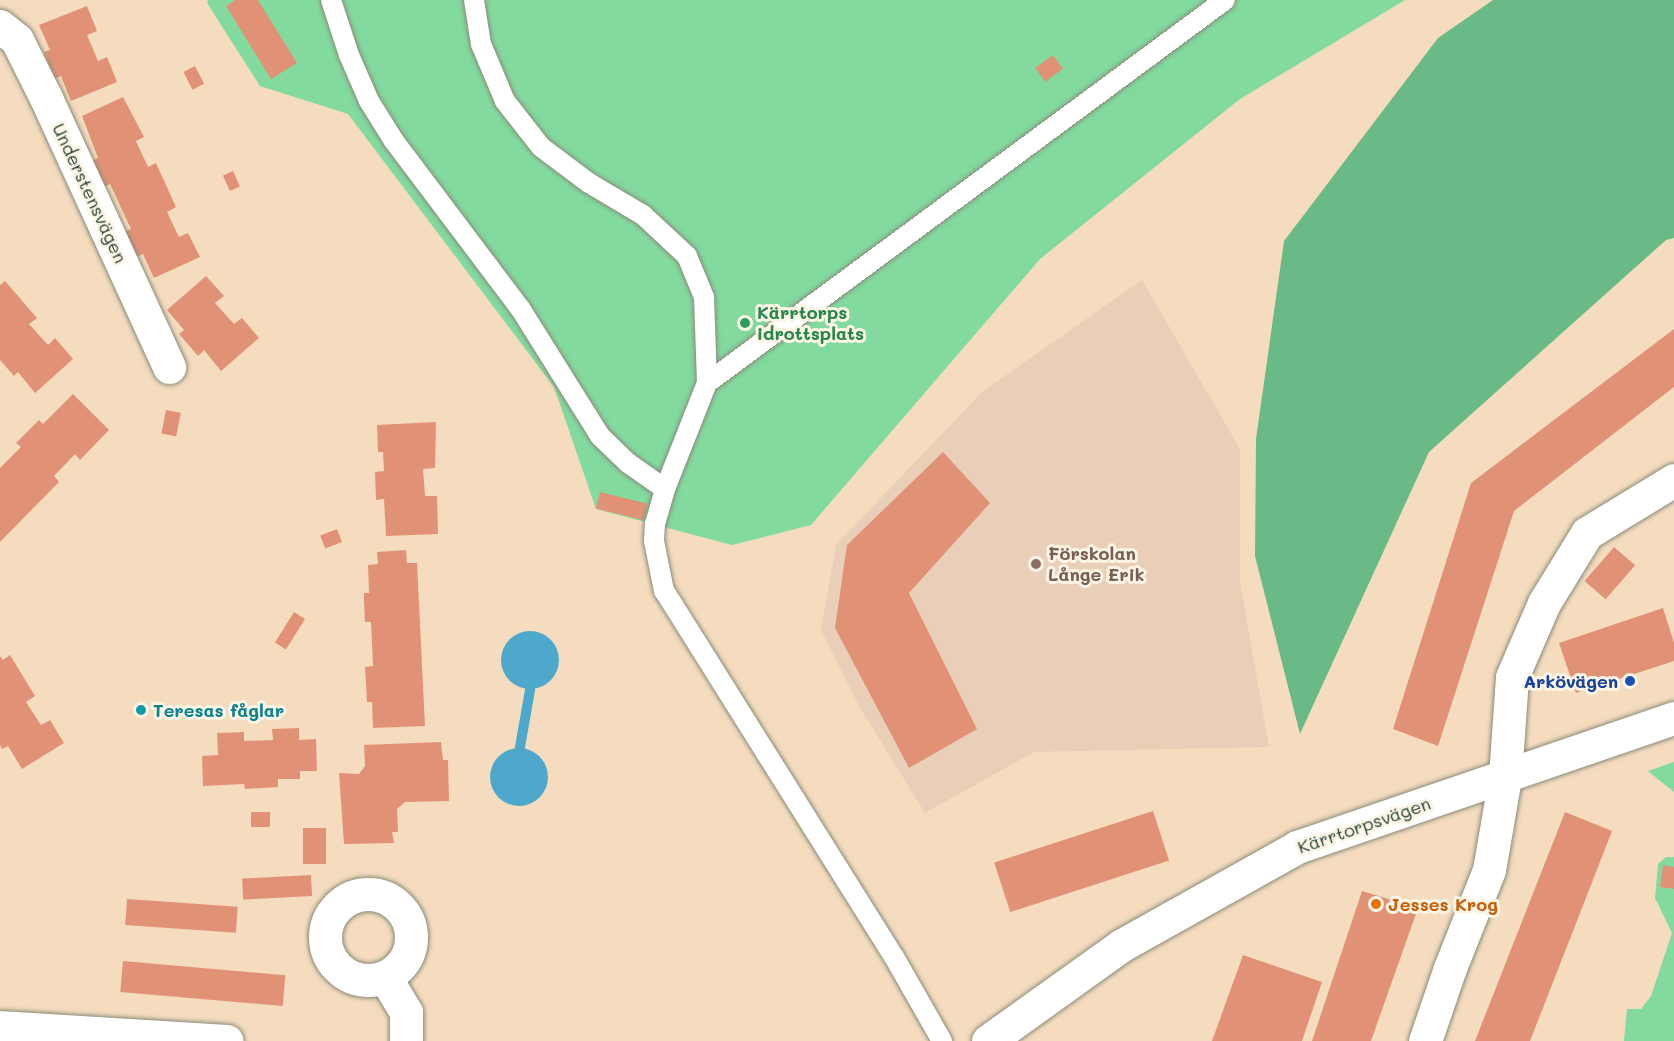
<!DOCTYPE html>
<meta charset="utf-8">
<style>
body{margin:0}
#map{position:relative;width:1674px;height:1041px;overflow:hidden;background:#f5dcbf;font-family:Mali,sans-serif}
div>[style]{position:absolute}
.built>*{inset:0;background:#eacfb8}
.green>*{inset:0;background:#82da9f}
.forest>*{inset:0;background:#69ba86}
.water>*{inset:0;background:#4da8cb}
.round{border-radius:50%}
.stream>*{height:10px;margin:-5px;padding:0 5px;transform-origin:5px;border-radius:5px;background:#4da8cb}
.building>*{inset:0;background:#e19276;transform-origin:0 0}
.roads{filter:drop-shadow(0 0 2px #8a8c7a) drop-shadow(0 0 2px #8a8c7a)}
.lane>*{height:20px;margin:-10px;padding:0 10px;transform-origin:10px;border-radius:10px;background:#fff}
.street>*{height:33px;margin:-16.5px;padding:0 16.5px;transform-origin:16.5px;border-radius:16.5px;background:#fff}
.street>.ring{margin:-16.5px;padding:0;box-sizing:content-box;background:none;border:33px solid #fff;border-radius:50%}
.dots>*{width:16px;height:16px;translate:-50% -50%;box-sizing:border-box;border:3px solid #fcf5e5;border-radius:50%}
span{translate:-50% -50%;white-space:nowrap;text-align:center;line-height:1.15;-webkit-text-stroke:6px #fcf5e5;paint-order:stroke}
.street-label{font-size:18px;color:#1f3d34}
.leisure-label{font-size:18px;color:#27864d;font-weight:700}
.left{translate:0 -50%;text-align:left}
.education-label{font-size:18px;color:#785e54;font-weight:700}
.transit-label{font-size:18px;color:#164399;font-weight:700}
.right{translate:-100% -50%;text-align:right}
.culture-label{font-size:18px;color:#0d838f;font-weight:700}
.food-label{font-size:18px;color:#c56008;font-weight:700}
</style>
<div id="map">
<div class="built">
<div style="clip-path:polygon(1142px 280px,1240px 449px,1240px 582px,1269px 747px,1034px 752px,925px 813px,860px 708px,821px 630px,836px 545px,982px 392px)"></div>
</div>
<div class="green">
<div style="clip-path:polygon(208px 0,1405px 0,1240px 99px,1040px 259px,811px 525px,732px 545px,596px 509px,554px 387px,348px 114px,260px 86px,207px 3px)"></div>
<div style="clip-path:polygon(1674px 762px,1674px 792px,1648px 771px)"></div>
<div style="clip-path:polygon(1666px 857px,1674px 857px,1674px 1041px,1624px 1041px,1627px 1009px,1641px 1009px,1651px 996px,1672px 933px,1655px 898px,1658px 864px)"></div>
</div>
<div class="forest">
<div style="clip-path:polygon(1493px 0,1674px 0,1674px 238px,1666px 240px,1429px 452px,1300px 734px,1255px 556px,1256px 439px,1284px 241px,1438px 38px)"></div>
</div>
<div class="water">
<div class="round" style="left:501px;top:631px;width:58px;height:58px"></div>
<div class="round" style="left:490px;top:748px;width:58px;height:58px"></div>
</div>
<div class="stream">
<div style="left:520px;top:747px;width:58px;rotate:-80deg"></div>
</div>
<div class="building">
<div style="clip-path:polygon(235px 0,258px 0,297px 63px,271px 79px,226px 6px)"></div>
<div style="clip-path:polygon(87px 6px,97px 31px,87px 35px,98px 61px,107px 57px,117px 82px,71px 101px,61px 76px,54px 79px,44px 52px,50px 50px,39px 25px)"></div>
<div style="left:1053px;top:55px;width:17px;height:22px;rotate:54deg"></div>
<div style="left:195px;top:66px;width:20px;height:13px;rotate:63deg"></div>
<div style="clip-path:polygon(123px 97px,144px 137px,136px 141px,148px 167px,156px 163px,176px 207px,167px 212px,179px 237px,188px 233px,200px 257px,154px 278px,143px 254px,136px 257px,125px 231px,131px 229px,110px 184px,103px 187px,91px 161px,98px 158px,82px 116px)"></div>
<div style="left:233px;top:171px;width:17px;height:11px;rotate:66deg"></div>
<div style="clip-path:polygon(206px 276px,224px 296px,215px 303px,234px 324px,242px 318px,259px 338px,221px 371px,204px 350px,198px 356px,179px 334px,184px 330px,167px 310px)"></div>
<div style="clip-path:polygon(5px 281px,37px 318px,29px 324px,48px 345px,55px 338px,73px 359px,35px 393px,18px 372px,14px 376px,0 360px,0 285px)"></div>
<div style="clip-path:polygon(1674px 329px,1674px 387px,1514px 511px,1438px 746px,1393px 729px,1471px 483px)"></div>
<div style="clip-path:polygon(73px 394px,109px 430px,80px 460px,75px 454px,54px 476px,59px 482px,0 542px,0 468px,21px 447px,16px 443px,39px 420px,43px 424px)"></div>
<div style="left:166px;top:410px;width:15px;height:24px;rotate:11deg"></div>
<div style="clip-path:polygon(436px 422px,435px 468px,423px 469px,425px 496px,437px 496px,438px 534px,386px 536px,384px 499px,376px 500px,375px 472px,384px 471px,383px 452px,378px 452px,377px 425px)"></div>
<div style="clip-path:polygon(943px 452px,990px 503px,909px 593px,977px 729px,909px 768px,835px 628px,847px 545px)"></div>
<div style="left:600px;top:492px;width:49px;height:17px;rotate:14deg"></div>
<div style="left:337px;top:529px;width:14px;height:18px;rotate:69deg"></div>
<div style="left:1614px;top:547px;width:28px;height:45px;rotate:41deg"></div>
<div style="clip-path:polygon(406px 550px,407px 563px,417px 563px,425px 726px,373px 728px,372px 702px,367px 702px,365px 667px,373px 666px,371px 622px,365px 622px,364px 600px,364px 593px,369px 593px,368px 565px,378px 564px,377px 552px)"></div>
<div style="clip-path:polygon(1663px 608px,1674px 643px,1674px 661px,1576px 693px,1559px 643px)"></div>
<div style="left:294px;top:612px;width:13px;height:36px;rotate:32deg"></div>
<div style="clip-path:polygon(10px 655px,35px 696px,26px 702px,41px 725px,50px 720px,64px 743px,22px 769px,8px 746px,2px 749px,0 745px,0 656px,3px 660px)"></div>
<div style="clip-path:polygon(299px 728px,299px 740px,316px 739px,317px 771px,300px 771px,300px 779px,278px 779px,278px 787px,245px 789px,244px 784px,203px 786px,202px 756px,218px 755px,217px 733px,244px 732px,244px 741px,273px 740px,272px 729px)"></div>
<div style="clip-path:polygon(441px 742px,443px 760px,448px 760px,449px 801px,405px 802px,397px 809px,398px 832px,392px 832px,394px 843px,344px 844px,339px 773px,359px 774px,365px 766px,364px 745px)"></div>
<div style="left:1153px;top:811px;width:52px;height:167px;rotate:72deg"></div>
<div style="left:270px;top:812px;width:15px;height:19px;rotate:90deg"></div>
<div style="clip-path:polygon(1565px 812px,1612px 831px,1566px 949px,1530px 1041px,1475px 1041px)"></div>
<div style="left:326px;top:828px;width:36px;height:23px;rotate:90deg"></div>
<div style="clip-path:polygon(1663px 865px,1674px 867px,1674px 889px,1660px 887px)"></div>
<div style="left:311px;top:875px;width:21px;height:69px;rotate:87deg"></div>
<div style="clip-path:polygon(1362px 891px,1418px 908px,1371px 1041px,1312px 1041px)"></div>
<div style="left:127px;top:899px;width:111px;height:26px;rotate:4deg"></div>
<div style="clip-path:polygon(1243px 955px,1322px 982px,1302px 1041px,1212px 1041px)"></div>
<div style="left:123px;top:961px;width:163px;height:31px;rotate:5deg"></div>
</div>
<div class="roads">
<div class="lane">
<div style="left:331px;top:0;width:58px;rotate:71.9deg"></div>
<div style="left:349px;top:55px;width:50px;rotate:66.5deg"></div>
<div style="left:369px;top:101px;width:47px;rotate:58deg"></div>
<div style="left:394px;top:141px;width:209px;rotate:53deg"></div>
<div style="left:520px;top:308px;width:151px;rotate:58deg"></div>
<div style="left:600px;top:436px;width:39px;rotate:44deg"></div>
<div style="left:628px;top:463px;width:45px;rotate:35.1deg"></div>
<div style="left:474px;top:0;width:45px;rotate:81deg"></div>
<div style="left:481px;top:44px;width:62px;rotate:67.2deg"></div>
<div style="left:505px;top:101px;width:58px;rotate:52deg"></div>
<div style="left:541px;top:147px;width:60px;rotate:36.9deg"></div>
<div style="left:589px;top:183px;width:63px;rotate:30.7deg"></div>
<div style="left:643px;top:215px;width:60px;rotate:43deg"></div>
<div style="left:687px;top:256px;width:44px;rotate:67.5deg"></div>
<div style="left:704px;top:297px;width:86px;rotate:88deg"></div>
<div style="left:942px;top:1041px;width:97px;rotate:-119.7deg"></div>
<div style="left:894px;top:957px;width:432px;rotate:-122.1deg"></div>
<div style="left:664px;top:591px;width:51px;rotate:-101.3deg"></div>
<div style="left:654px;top:541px;width:17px;rotate:-87deg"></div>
<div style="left:655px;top:524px;width:36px;rotate:-74deg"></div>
<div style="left:665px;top:489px;width:114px;rotate:-68.4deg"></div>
<div style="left:707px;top:383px;width:644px;rotate:-36.48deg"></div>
</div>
<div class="street">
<div style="left:0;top:26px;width:22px;rotate:39deg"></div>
<div style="left:17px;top:40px;width:65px;rotate:63.4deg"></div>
<div style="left:46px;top:98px;width:296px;rotate:65.4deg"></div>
<div class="ring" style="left:325px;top:894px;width:53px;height:53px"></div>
<div style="left:385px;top:977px;width:41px;rotate:59deg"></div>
<div style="left:406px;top:1012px;width:29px;rotate:90deg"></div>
<div style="left:0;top:1027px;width:227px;rotate:3.5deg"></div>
<div style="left:988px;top:1041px;width:165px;rotate:-35.6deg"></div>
<div style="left:1122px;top:945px;width:201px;rotate:-29.2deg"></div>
<div style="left:1297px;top:847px;width:398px;rotate:-18.9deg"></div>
<div style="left:1425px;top:1041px;width:77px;rotate:-71.1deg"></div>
<div style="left:1450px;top:968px;width:105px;rotate:-68.3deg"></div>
<div style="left:1489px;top:870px;width:94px;rotate:-80.2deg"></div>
<div style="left:1505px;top:777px;width:100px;rotate:-86deg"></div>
<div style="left:1512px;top:677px;width:81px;rotate:-66.6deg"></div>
<div style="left:1544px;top:603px;width:82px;rotate:-58.4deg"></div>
<div style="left:1587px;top:533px;width:102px;rotate:-31.3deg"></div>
</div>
</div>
<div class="dots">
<div style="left:745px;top:323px;background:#2e9e5b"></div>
<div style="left:1036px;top:564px;background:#8d6e63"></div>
<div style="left:1630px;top:681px;background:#1a4fb4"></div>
<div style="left:141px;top:710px;background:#0f9aa8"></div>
<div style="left:1376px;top:904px;background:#e8710a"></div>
</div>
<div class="street-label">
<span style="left:90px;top:193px;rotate:65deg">Understensvägen</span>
<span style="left:1364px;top:825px;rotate:-19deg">Kärrtorpsvägen</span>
</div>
<div class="leisure-label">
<span class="left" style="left:757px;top:323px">Kärrtorps<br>idrottsplats</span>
</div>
<div class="education-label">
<span class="left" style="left:1048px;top:564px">Förskolan<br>Långe Erik</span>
</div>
<div class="transit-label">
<span class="right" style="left:1618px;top:681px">Arkövägen</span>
</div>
<div class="culture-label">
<span class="left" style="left:153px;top:710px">Teresas fåglar</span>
</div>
<div class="food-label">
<span class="left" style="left:1388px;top:904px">Jesses Krog</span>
</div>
</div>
